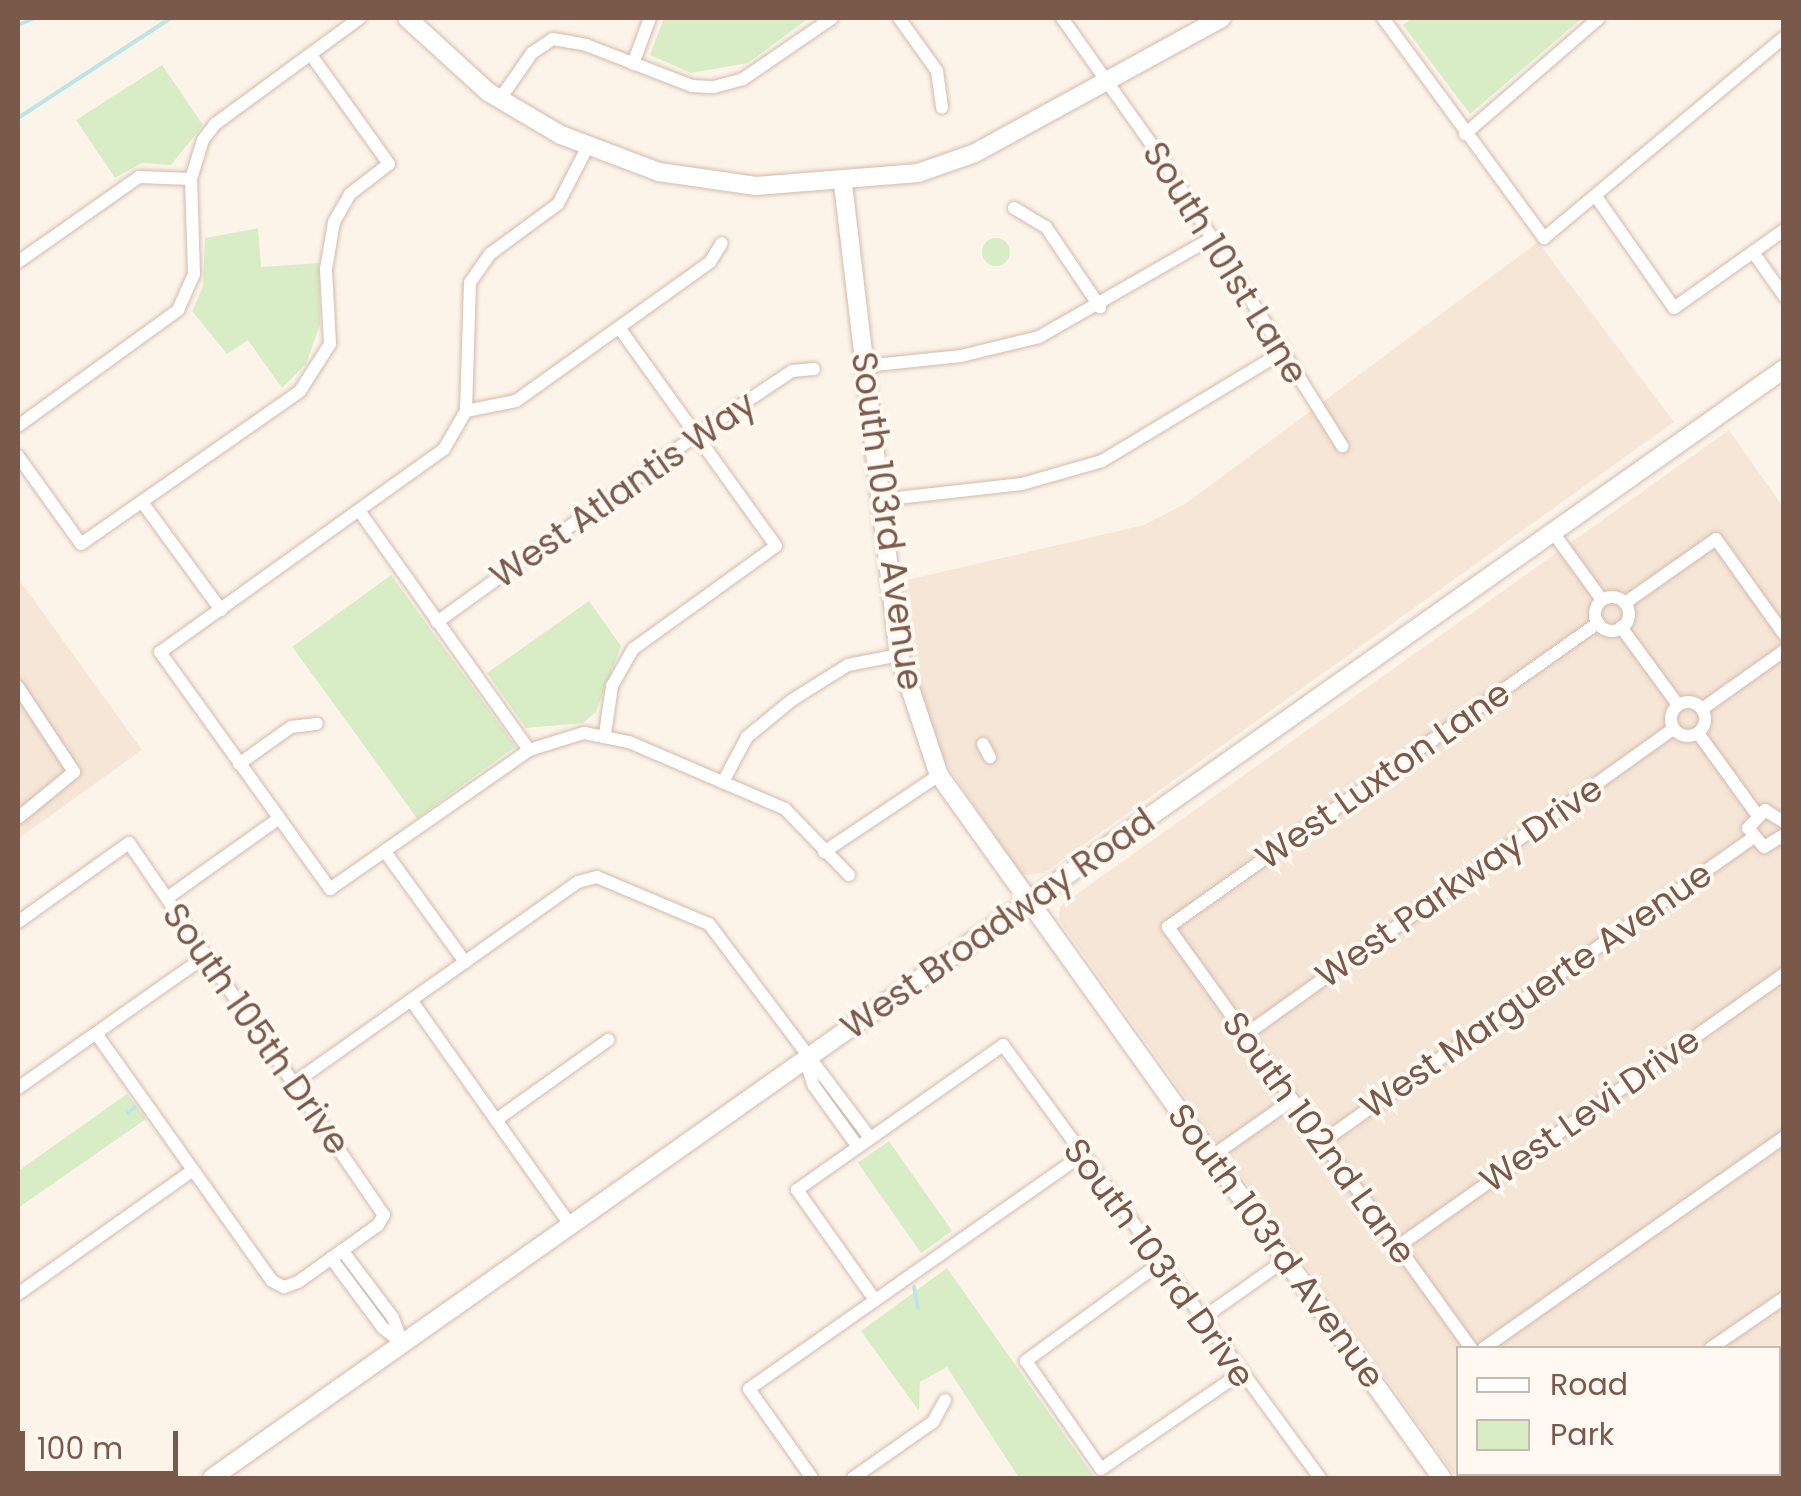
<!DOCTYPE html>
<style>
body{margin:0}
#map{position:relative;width:1801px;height:1496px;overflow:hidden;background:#fdf4e9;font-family:Poppins,sans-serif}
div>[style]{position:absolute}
.residential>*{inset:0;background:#f6e6d7}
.education>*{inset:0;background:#f2e5fa}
.green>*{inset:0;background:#d8edc6;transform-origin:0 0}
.round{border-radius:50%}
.stream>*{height:4px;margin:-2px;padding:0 2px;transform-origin:2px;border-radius:2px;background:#bce5e9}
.roads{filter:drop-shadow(0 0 2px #d1bbad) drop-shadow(0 0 2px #d1bbad)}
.street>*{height:12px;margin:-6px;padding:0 6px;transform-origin:6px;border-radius:6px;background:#fff}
.street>.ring{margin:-6px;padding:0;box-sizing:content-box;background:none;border:12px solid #fff;border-radius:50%}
.secondary>*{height:18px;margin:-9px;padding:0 9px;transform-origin:9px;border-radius:9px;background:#fff}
span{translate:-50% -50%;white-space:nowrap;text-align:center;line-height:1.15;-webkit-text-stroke:8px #fff9f1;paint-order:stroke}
.street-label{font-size:35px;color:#7a594b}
.frame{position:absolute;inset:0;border:20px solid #7a594b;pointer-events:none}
.legend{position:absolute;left:1456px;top:1346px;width:325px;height:130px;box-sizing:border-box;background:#fff9f1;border:2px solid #cab9af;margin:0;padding:12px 18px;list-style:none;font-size:30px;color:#7a594b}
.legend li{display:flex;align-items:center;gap:20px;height:50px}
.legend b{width:50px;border:2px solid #cab9af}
.scale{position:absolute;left:20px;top:1431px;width:158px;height:45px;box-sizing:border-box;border:5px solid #7a594b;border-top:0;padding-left:12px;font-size:30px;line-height:35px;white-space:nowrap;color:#7a594b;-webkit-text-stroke:8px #fff9f1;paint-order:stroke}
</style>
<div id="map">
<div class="residential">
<div style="clip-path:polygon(1538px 242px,1674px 422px,1044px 873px,1021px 875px,929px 737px,909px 673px,903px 581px,1144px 525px,1185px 504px)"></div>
<div style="clip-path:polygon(1729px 430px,1783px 507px,1783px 1378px,1779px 1381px,1778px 1348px,1458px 1348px,1458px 1474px,1648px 1474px,1457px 1478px,1059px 920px,1060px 906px)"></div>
<div style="clip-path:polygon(18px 578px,142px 750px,18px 839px)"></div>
</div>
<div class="education">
<div style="clip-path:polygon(1783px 1378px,1783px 1478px,1641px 1478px,1778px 1474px)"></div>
</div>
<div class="green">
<div style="clip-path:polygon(664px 18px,809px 18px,748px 63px,691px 73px,650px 55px)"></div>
<div style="clip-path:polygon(1412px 18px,1582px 18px,1470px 114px,1403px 25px)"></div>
<div style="clip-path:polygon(162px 65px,203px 125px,171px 165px,142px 163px,115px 178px,76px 120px)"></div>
<div style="clip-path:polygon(258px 228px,261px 267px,319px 263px,320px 325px,306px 364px,282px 388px,248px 340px,227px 354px,192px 311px,203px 287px,205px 238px)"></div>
<div class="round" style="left:982px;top:238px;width:28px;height:28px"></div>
<div style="left:391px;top:575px;width:212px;height:122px;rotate:54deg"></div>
<div style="clip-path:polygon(589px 601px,621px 646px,596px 712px,583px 723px,526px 728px,487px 673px)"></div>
<div style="clip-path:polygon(127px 1094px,146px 1119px,18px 1208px,18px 1171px)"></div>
<div style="left:889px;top:1141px;width:110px;height:38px;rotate:55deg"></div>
<div style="clip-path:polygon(947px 1268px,1095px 1478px,1019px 1478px,947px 1367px,920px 1382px,919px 1411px,861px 1331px)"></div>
</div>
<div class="stream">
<div style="left:18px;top:25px;width:18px;rotate:-22deg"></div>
<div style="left:18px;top:118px;width:183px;rotate:-33.2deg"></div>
<div style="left:128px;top:1113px;width:9px;rotate:-41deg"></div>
<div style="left:914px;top:1287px;width:21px;rotate:79deg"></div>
</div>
<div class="roads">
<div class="street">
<div style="left:899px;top:18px;width:65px;rotate:54.4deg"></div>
<div style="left:937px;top:71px;width:37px;rotate:82deg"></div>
<div style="left:1062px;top:18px;width:180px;rotate:54.7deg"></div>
<div style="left:1166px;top:165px;width:332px;rotate:57.9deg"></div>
<div style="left:1383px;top:18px;width:273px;rotate:53.8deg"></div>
<div style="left:1544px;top:238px;width:313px;rotate:-39.9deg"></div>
<div style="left:633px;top:64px;width:49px;rotate:-69.7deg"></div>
<div style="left:500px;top:99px;width:56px;rotate:-55.2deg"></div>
<div style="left:532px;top:53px;width:25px;rotate:-34deg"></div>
<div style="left:553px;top:39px;width:34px;rotate:10deg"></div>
<div style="left:586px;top:45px;width:114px;rotate:21.1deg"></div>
<div style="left:692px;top:86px;width:22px;rotate:3deg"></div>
<div style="left:714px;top:87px;width:30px;rotate:-15deg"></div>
<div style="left:743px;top:79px;width:108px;rotate:-34.4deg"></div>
<div style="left:1465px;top:134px;width:177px;rotate:-40.9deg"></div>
<div style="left:587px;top:148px;width:63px;rotate:117.4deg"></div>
<div style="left:558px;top:204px;width:84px;rotate:143.7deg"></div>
<div style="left:490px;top:254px;width:35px;rotate:125deg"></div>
<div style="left:470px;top:283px;width:128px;rotate:91.8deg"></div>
<div style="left:466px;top:411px;width:44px;rotate:120.1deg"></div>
<div style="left:444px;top:449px;width:349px;rotate:144.4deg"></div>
<div style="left:160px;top:652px;width:292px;rotate:54.3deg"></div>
<div style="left:330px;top:889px;width:243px;rotate:-34.9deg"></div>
<div style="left:529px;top:750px;width:58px;rotate:-17.2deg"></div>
<div style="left:584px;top:733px;width:46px;rotate:11.3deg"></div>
<div style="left:629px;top:742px;width:170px;rotate:23.2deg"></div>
<div style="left:785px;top:809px;width:92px;rotate:45.9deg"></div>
<div style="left:1597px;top:198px;width:134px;rotate:55deg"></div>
<div style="left:1674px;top:308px;width:135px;rotate:-35.3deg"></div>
<div style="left:1014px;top:208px;width:37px;rotate:31deg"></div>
<div style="left:1046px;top:227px;width:97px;rotate:56deg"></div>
<div style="left:1753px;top:252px;width:54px;rotate:54.8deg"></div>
<div style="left:18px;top:262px;width:148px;rotate:-35.1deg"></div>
<div style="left:139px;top:177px;width:52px;rotate:2.2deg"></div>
<div style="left:865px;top:366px;width:97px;rotate:-5.9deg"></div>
<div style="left:961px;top:356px;width:80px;rotate:-13.7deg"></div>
<div style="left:1039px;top:337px;width:199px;rotate:-29.8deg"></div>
<div style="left:466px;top:411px;width:51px;rotate:-11.3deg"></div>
<div style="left:516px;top:401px;width:239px;rotate:-35.6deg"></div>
<div style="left:710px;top:262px;width:22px;rotate:-58deg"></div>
<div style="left:18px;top:426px;width:198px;rotate:-35.9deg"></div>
<div style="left:178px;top:310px;width:39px;rotate:-66deg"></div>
<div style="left:194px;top:274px;width:95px;rotate:-91.8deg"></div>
<div style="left:191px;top:179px;width:41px;rotate:-72.9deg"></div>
<div style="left:203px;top:140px;width:20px;rotate:-53deg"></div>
<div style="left:215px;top:124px;width:180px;rotate:-36.2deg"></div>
<div style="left:18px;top:456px;width:108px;rotate:54.4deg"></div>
<div style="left:81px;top:544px;width:267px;rotate:-34.9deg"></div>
<div style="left:300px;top:391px;width:56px;rotate:-57.4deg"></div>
<div style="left:330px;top:344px;width:75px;rotate:-93.1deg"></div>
<div style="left:326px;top:269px;width:48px;rotate:-80.3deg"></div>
<div style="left:334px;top:222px;width:32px;rotate:-60deg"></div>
<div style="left:350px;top:194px;width:49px;rotate:-37.6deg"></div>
<div style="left:389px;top:164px;width:134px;rotate:-125.6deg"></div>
<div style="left:879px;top:500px;width:144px;rotate:-6.4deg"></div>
<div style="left:1022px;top:484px;width:83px;rotate:-16deg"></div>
<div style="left:1102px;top:461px;width:211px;rotate:-31.1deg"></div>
<div style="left:142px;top:502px;width:134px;rotate:53.8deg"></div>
<div style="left:360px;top:512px;width:292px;rotate:54.6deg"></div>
<div style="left:1552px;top:531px;width:85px;rotate:54.1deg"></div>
<div class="ring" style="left:1595px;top:597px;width:22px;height:22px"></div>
<div style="left:1625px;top:603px;width:111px;rotate:-35.1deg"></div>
<div style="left:1716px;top:539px;width:117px;rotate:54.4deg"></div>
<div style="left:437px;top:622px;width:319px;rotate:-35.8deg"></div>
<div style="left:696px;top:435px;width:115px;rotate:-33.7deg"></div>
<div style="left:792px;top:371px;width:22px;rotate:-5deg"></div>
<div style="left:1621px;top:627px;width:97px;rotate:53.8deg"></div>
<div style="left:18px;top:687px;width:102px;rotate:56.6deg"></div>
<div style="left:74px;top:772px;width:72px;rotate:140.6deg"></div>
<div class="ring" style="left:1671px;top:702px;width:22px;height:22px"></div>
<div style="left:1702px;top:709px;width:100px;rotate:-35.3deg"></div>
<div style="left:1698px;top:733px;width:99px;rotate:54.1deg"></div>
<div style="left:605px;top:734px;width:49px;rotate:-81.7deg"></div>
<div style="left:612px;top:686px;width:43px;rotate:-60.4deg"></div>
<div style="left:633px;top:649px;width:176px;rotate:-35.8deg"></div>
<div style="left:776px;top:546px;width:267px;rotate:-125.7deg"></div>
<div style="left:983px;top:744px;width:15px;rotate:62deg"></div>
<div style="left:239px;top:764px;width:64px;rotate:-35.4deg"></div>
<div style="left:291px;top:727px;width:26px;rotate:-7deg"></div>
<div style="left:723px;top:782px;width:51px;rotate:-61.9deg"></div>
<div style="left:747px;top:737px;width:58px;rotate:-39.4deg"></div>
<div style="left:792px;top:700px;width:66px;rotate:-32deg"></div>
<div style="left:848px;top:665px;width:52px;rotate:-11.1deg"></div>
<div style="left:1784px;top:822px;width:22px;rotate:-148deg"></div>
<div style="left:1765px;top:810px;width:25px;rotate:133deg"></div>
<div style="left:1748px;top:828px;width:25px;rotate:50deg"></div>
<div style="left:1764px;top:847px;width:23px;rotate:-31deg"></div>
<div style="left:824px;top:852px;width:138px;rotate:-33.8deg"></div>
<div style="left:386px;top:853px;width:135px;rotate:54.1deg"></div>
<div style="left:167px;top:898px;width:136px;rotate:-35.4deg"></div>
<div style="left:18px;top:922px;width:136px;rotate:-35.4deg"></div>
<div style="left:129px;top:843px;width:451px;rotate:55.6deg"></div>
<div style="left:384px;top:1215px;width:12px;rotate:121deg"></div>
<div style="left:378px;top:1225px;width:98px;rotate:144.5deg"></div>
<div style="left:298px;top:1282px;width:15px;rotate:160deg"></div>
<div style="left:284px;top:1287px;width:13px;rotate:-153deg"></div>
<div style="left:272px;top:1281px;width:304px;rotate:-125.4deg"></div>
<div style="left:411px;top:1000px;width:277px;rotate:54.7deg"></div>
<div style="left:1245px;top:1035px;width:526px;rotate:-35.56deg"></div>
<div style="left:806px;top:1062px;width:25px;rotate:72deg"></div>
<div style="left:814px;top:1086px;width:75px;rotate:54.2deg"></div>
<div style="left:294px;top:1083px;width:348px;rotate:-35.3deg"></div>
<div style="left:578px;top:882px;width:20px;rotate:-15deg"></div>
<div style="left:597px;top:877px;width:121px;rotate:22.8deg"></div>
<div style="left:709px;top:924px;width:268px;rotate:53deg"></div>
<div style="left:18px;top:1088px;width:230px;rotate:-35.1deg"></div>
<div style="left:496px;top:1120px;width:138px;rotate:-35.5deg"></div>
<div style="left:1322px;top:1142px;width:525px;rotate:-35.23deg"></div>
<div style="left:1211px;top:1157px;width:99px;rotate:-35.1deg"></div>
<div style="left:1397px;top:1247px;width:474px;rotate:-35.2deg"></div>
<div style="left:342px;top:1250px;width:85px;rotate:53.1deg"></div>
<div style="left:393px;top:1318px;width:23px;rotate:70deg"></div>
<div style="left:331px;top:1258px;width:87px;rotate:53.4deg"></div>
<div style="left:383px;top:1328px;width:23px;rotate:38deg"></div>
<div style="left:1159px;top:1264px;width:165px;rotate:143.9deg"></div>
<div style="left:1026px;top:1361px;width:131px;rotate:55.2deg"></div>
<div style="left:1101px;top:1469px;width:166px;rotate:-34.5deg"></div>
<div style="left:18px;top:1294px;width:214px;rotate:-35.3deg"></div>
<div style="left:875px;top:1300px;width:135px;rotate:-125.3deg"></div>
<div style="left:797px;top:1190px;width:252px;rotate:-35.1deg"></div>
<div style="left:1003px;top:1045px;width:537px;rotate:53.79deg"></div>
<div style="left:1200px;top:1320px;width:104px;rotate:-35.2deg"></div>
<div style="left:1471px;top:1348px;width:519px;rotate:-125.74deg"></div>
<div style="left:1168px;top:927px;width:527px;rotate:-35.26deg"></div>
<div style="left:1484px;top:1348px;width:367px;rotate:-35.1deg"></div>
<div style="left:1711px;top:1348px;width:88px;rotate:-34.4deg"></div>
<div style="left:812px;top:1478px;width:109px;rotate:-125.3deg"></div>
<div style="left:749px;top:1389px;width:406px;rotate:-35.1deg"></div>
<div style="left:853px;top:1478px;width:98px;rotate:-35deg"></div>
<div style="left:933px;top:1422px;width:25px;rotate:-61deg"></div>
<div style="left:1528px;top:1478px;width:9px;rotate:-27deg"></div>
</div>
<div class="secondary">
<div style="left:407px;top:18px;width:110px;rotate:42.4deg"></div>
<div style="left:488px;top:92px;width:85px;rotate:30.5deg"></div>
<div style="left:561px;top:135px;width:105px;rotate:20.7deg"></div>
<div style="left:659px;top:172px;width:98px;rotate:8.2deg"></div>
<div style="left:756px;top:186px;width:163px;rotate:-4.6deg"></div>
<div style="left:918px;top:173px;width:60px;rotate:-19.3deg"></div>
<div style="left:975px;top:153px;width:281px;rotate:-28.7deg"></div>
<div style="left:843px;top:184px;width:474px;rotate:83.2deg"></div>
<div style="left:899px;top:655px;width:126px;rotate:71.6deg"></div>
<div style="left:939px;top:775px;width:864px;rotate:54.42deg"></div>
<div style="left:212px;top:1478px;width:1924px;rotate:-35.2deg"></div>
</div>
</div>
<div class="street-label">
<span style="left:1225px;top:263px;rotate:58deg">South 101st Lane</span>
<span style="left:623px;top:490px;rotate:-35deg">West Atlantis Way</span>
<span style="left:887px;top:521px;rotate:82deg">South 103rd Avenue</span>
<span style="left:1383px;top:775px;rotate:-35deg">West Luxton Lane</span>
<span style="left:1459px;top:882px;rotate:-35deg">West Parkway Drive</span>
<span style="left:998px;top:924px;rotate:-35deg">West Broadway Road</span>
<span style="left:1536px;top:990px;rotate:-35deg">West Marguerte Avenue</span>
<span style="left:256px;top:1029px;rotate:55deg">South 105th Drive</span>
<span style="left:1590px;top:1110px;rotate:-35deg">West Levi Drive</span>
<span style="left:1319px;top:1138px;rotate:54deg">South 102nd Lane</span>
<span style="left:1276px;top:1246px;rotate:54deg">South 103rd Avenue</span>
<span style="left:1159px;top:1263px;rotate:54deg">South 103rd Drive</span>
</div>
<div class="frame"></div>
<ul class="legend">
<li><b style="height:12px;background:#fff"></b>Road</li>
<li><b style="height:28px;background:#d8edc6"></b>Park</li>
</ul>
<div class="scale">100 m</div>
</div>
